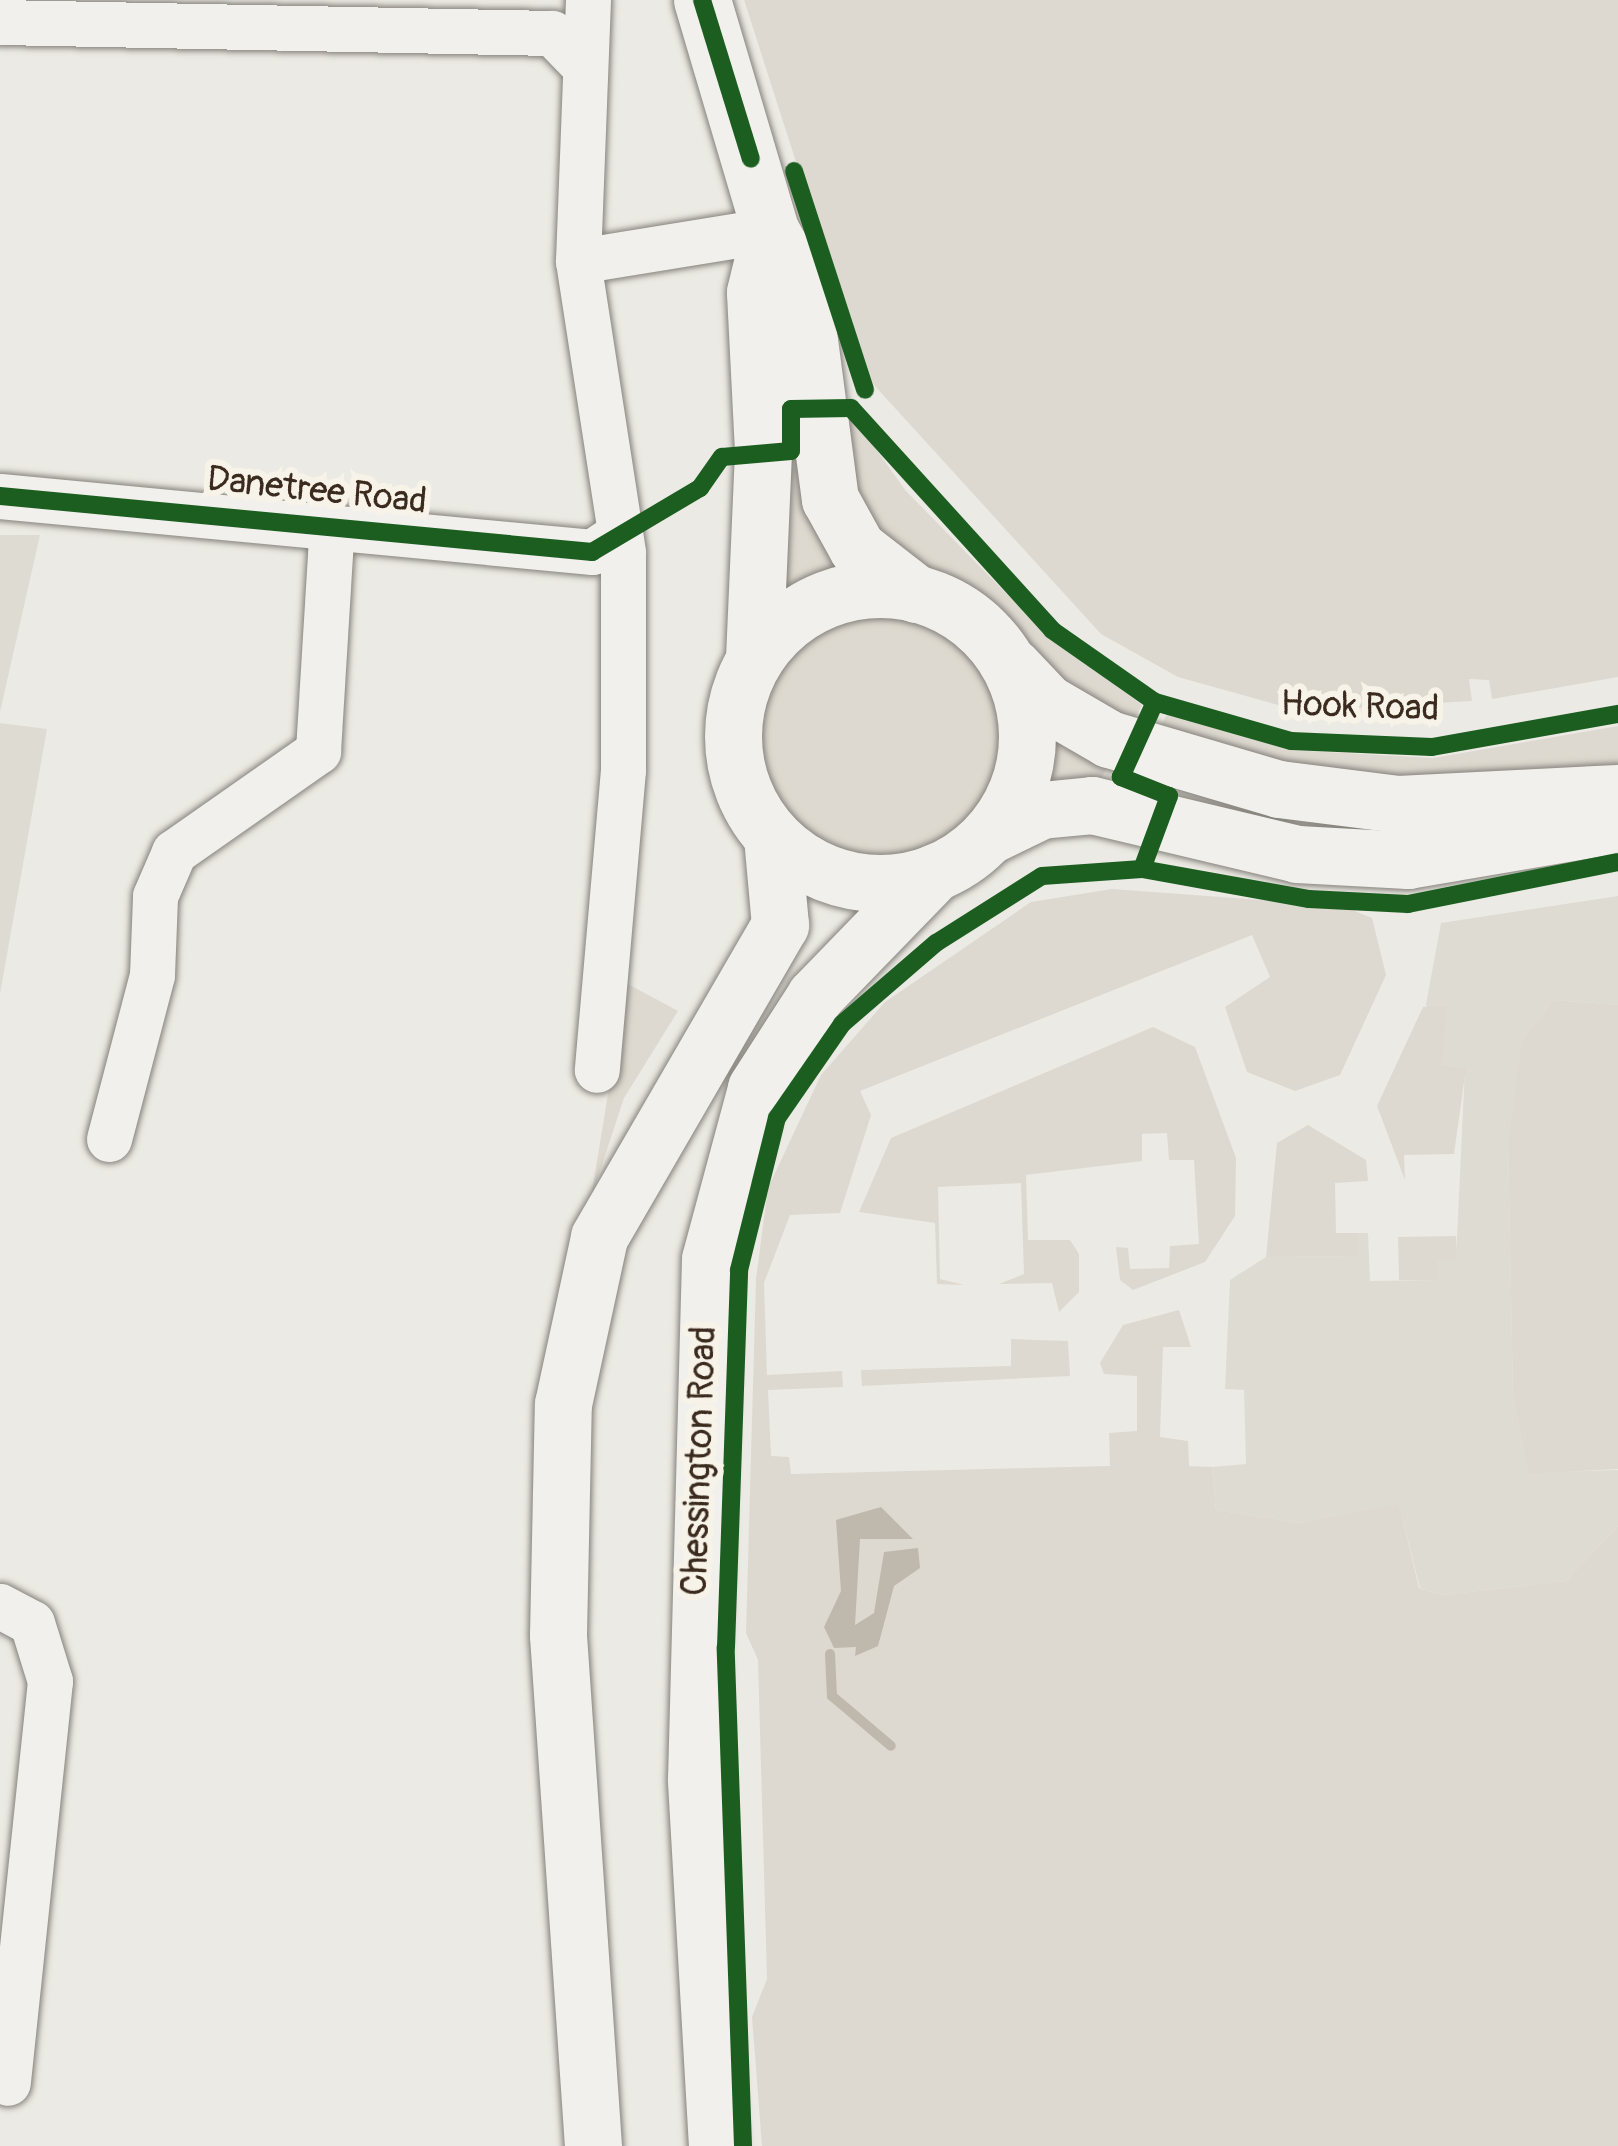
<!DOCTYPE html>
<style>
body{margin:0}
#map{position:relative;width:1618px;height:2146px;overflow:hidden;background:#eceae4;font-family:Pangolin,sans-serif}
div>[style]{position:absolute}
.built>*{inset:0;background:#dedbd2}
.green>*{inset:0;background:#ddd9d0}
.round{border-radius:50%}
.water>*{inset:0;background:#beb8ad}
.stream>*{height:10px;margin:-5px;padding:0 5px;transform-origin:5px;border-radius:5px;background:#beb8ad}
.roads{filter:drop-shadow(0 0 3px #86827c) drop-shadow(0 0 3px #86827c)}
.minor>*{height:45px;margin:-22.5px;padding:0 22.5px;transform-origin:22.5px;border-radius:22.5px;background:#f1f0ec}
.major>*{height:57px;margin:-28.5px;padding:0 28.5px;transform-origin:28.5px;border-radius:28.5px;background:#f1f0ec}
.major>.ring{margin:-28.5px;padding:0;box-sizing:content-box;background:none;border:57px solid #f1f0ec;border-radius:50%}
.cycleway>*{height:18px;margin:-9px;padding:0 9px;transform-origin:9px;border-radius:9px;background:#1b5e20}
span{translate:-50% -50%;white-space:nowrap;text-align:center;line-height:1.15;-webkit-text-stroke:12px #f7f3e8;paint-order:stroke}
.street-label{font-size:36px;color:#3b2a1e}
</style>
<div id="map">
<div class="built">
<div style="clip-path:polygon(0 535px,40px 535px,0 712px)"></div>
<div style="clip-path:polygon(0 723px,47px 729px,0 994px)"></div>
<div style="clip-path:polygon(1618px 896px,1618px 1005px,1554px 1000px,1523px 1042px,1508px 1140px,1513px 1396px,1528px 1473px,1618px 1470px,1618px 1526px,1566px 1581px,1442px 1595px,1420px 1588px,1399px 1505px,1300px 1523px,1216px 1510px,1212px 1467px,1246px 1464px,1244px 1390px,1225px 1389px,1230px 1280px,1266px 1257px,1357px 1256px,1357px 1233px,1368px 1233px,1370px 1281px,1438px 1280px,1438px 1260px,1456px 1259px,1465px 1068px,1441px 1064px,1426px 1004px,1441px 923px)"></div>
</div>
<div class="green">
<div style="clip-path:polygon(744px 0,1618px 0,1618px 677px,1492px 699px,1489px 680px,1469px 679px,1472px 701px,1300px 711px,1178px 677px,1101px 634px,864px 374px)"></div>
<div style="clip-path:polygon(841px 420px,855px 420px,906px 491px,1046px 634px,1142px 705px,1132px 723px,1067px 683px,981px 593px,920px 566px,854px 513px)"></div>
<div style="clip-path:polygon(805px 468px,840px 566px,781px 592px,780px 469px)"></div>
<div class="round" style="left:762px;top:618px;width:238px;height:238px"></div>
<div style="clip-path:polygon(1167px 714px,1290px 750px,1433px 758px,1618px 726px,1618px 778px,1386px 790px,1157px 735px)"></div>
<div style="clip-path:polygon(1050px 729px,1109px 762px,1098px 786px,1044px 787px)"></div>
<div style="clip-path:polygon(1112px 889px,1342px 906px,1372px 918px,1386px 975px,1340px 1075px,1295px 1091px,1247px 1072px,1225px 1007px,1270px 977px,1252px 935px,860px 1091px,871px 1115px,840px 1213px,790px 1215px,764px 1283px,767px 1375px,842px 1371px,843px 1387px,768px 1390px,771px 1456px,789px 1457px,791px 1474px,1110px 1466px,1109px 1433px,1137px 1431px,1137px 1376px,1104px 1374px,1100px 1363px,1123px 1325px,1179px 1310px,1191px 1347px,1163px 1347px,1160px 1437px,1188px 1441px,1189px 1466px,1212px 1467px,1216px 1510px,1300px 1523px,1399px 1504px,1419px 1588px,1442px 1595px,1566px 1581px,1618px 1526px,1618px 2146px,762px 2146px,752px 2017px,767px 1979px,758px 1660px,746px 1633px,756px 1279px,768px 1188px,821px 1075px,885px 1002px,1031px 902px)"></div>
<div style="clip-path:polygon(626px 983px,678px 1011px,624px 1098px,591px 1198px)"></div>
<div style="clip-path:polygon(1554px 1000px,1618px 1005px,1618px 1469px,1528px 1474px,1513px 1396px,1508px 1140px,1522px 1042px)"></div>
<div style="clip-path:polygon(1447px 1005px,1442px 1064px,1466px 1068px,1454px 1154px,1404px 1155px,1405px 1180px,1377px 1106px,1423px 1007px)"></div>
<div style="clip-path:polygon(1153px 1027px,1195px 1047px,1236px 1158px,1235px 1216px,1205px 1262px,1133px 1290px,1120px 1280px,1116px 1247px,1128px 1248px,1130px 1269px,1169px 1268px,1170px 1246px,1199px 1244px,1194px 1160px,1169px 1160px,1167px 1133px,1142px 1134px,1142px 1161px,1026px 1175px,1028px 1240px,1070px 1240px,1079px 1254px,1079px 1292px,1059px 1312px,1052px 1283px,999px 1284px,1024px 1274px,1021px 1183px,938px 1187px,940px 1279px,964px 1285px,937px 1284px,935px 1223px,859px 1212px,891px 1138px)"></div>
<div style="clip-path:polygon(1308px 1125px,1366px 1160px,1368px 1181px,1335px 1183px,1336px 1233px,1357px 1233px,1358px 1256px,1266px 1257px,1277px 1143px)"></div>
<div style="clip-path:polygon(1456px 1236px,1457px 1260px,1438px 1261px,1438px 1280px,1399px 1280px,1398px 1237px)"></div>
<div style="clip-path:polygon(1011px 1339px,1068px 1341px,1070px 1376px,862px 1386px,861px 1370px,1011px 1366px)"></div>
</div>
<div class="water">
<div style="clip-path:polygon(881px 1507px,913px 1539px,860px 1539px,855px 1625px,874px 1613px,884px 1552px,918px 1548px,920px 1568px,894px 1586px,878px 1646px,855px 1656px,856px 1647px,834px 1648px,824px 1627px,841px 1591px,836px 1520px)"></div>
</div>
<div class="stream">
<div style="left:830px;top:1654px;width:42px;rotate:87.3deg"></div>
<div style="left:832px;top:1696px;width:77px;rotate:40.3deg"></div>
</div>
<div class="roads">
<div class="minor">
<div style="left:588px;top:0;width:261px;rotate:92.2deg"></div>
<div style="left:578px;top:261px;width:295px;rotate:81.2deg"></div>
<div style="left:623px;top:553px;width:217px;rotate:90deg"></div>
<div style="left:623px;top:770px;width:301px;rotate:95deg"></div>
<div style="left:0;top:22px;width:552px;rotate:1.14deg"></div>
<div style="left:552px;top:33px;width:46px;rotate:45.9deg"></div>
<div style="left:578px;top:261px;width:194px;rotate:-9.2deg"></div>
<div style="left:0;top:496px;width:595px;rotate:5.4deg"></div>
<div style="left:592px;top:552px;width:32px;rotate:-34deg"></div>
<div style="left:109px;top:1139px;width:170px;rotate:-75.3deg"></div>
<div style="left:152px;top:975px;width:79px;rotate:-87.8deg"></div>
<div style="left:155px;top:896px;width:48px;rotate:-66.6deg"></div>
<div style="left:174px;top:852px;width:176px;rotate:-35deg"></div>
<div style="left:318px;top:751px;width:227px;rotate:-86.5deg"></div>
<div style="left:0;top:1606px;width:36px;rotate:28deg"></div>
<div style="left:32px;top:1623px;width:61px;rotate:72.8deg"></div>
<div style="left:50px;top:1681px;width:404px;rotate:96deg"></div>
</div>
<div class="major">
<div style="left:702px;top:0;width:240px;rotate:73.5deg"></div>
<div style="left:770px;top:230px;width:65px;rotate:60.7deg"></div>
<div style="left:802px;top:287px;width:214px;rotate:82.5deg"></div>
<div style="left:830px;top:499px;width:56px;rotate:61.1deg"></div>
<div style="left:857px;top:548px;width:75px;rotate:37.9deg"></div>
<div class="ring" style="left:733px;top:589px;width:237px;height:237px"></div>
<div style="left:754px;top:658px;width:207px;rotate:-87.5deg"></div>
<div style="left:763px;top:451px;width:159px;rotate:-92.9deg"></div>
<div style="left:755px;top:292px;width:64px;rotate:-76.4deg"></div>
<div style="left:1012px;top:666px;width:51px;rotate:46.6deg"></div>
<div style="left:1047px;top:703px;width:72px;rotate:30.1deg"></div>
<div style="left:1109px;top:739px;width:177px;rotate:16.4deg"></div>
<div style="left:1279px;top:789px;width:120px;rotate:7.2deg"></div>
<div style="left:1398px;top:804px;width:220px;rotate:-2.9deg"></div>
<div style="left:988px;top:836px;width:59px;rotate:-26.1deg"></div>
<div style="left:1041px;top:810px;width:51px;rotate:-5.6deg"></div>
<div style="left:1092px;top:805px;width:211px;rotate:13.4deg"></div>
<div style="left:1297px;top:854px;width:111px;rotate:3.1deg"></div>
<div style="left:1408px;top:860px;width:213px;rotate:-9.7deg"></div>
<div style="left:593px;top:2146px;width:512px;rotate:-93.92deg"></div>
<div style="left:558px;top:1635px;width:231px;rotate:-88.8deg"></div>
<div style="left:563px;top:1404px;width:171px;rotate:-77.8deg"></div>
<div style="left:599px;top:1237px;width:361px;rotate:-59.9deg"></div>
<div style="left:780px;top:925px;width:88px;rotate:-95.2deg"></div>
<div style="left:717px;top:2146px;width:368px;rotate:-93.3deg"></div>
<div style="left:696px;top:1779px;width:520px;rotate:-88.46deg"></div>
<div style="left:710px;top:1259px;width:177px;rotate:-74.9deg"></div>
<div style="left:756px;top:1088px;width:109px;rotate:-57.3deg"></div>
<div style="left:815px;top:996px;width:173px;rotate:-45.9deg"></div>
</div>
</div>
<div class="cycleway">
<div style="left:702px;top:0;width:166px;rotate:72.9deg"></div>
<div style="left:794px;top:171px;width:230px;rotate:72deg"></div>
<div style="left:0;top:496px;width:595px;rotate:5.4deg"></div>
<div style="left:592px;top:552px;width:126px;rotate:-30.7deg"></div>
<div style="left:700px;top:488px;width:38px;rotate:-55deg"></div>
<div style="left:722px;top:457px;width:69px;rotate:-5deg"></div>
<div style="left:791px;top:451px;width:42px;rotate:-90deg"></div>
<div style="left:791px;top:409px;width:60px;rotate:-1deg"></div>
<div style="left:851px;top:408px;width:299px;rotate:47.8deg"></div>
<div style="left:1052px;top:630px;width:126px;rotate:35deg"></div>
<div style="left:1155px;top:702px;width:141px;rotate:16deg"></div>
<div style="left:1291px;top:741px;width:141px;rotate:2.4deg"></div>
<div style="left:1432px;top:747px;width:189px;rotate:-10.1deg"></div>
<div style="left:1142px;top:869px;width:78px;rotate:-69.7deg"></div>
<div style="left:1169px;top:796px;width:52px;rotate:-158.4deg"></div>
<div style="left:1121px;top:777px;width:82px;rotate:-65.6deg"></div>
<div style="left:743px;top:2146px;width:499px;rotate:-92deg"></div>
<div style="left:726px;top:1647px;width:377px;rotate:-88deg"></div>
<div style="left:739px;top:1270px;width:157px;rotate:-76deg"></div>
<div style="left:777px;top:1118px;width:114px;rotate:-55.3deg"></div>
<div style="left:842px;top:1024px;width:124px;rotate:-40.8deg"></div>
<div style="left:936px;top:943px;width:125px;rotate:-32.3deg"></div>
<div style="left:1042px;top:876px;width:100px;rotate:-4deg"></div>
<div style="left:1142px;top:869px;width:170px;rotate:10.2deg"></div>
<div style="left:1309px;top:899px;width:99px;rotate:2.9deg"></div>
<div style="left:1408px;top:904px;width:214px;rotate:-11.3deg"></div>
</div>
<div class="street-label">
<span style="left:317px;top:490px;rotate:6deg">Danetree Road</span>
<span style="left:1360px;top:706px;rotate:2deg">Hook Road</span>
<span style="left:699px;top:1461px;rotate:-88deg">Chessington Road</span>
</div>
</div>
